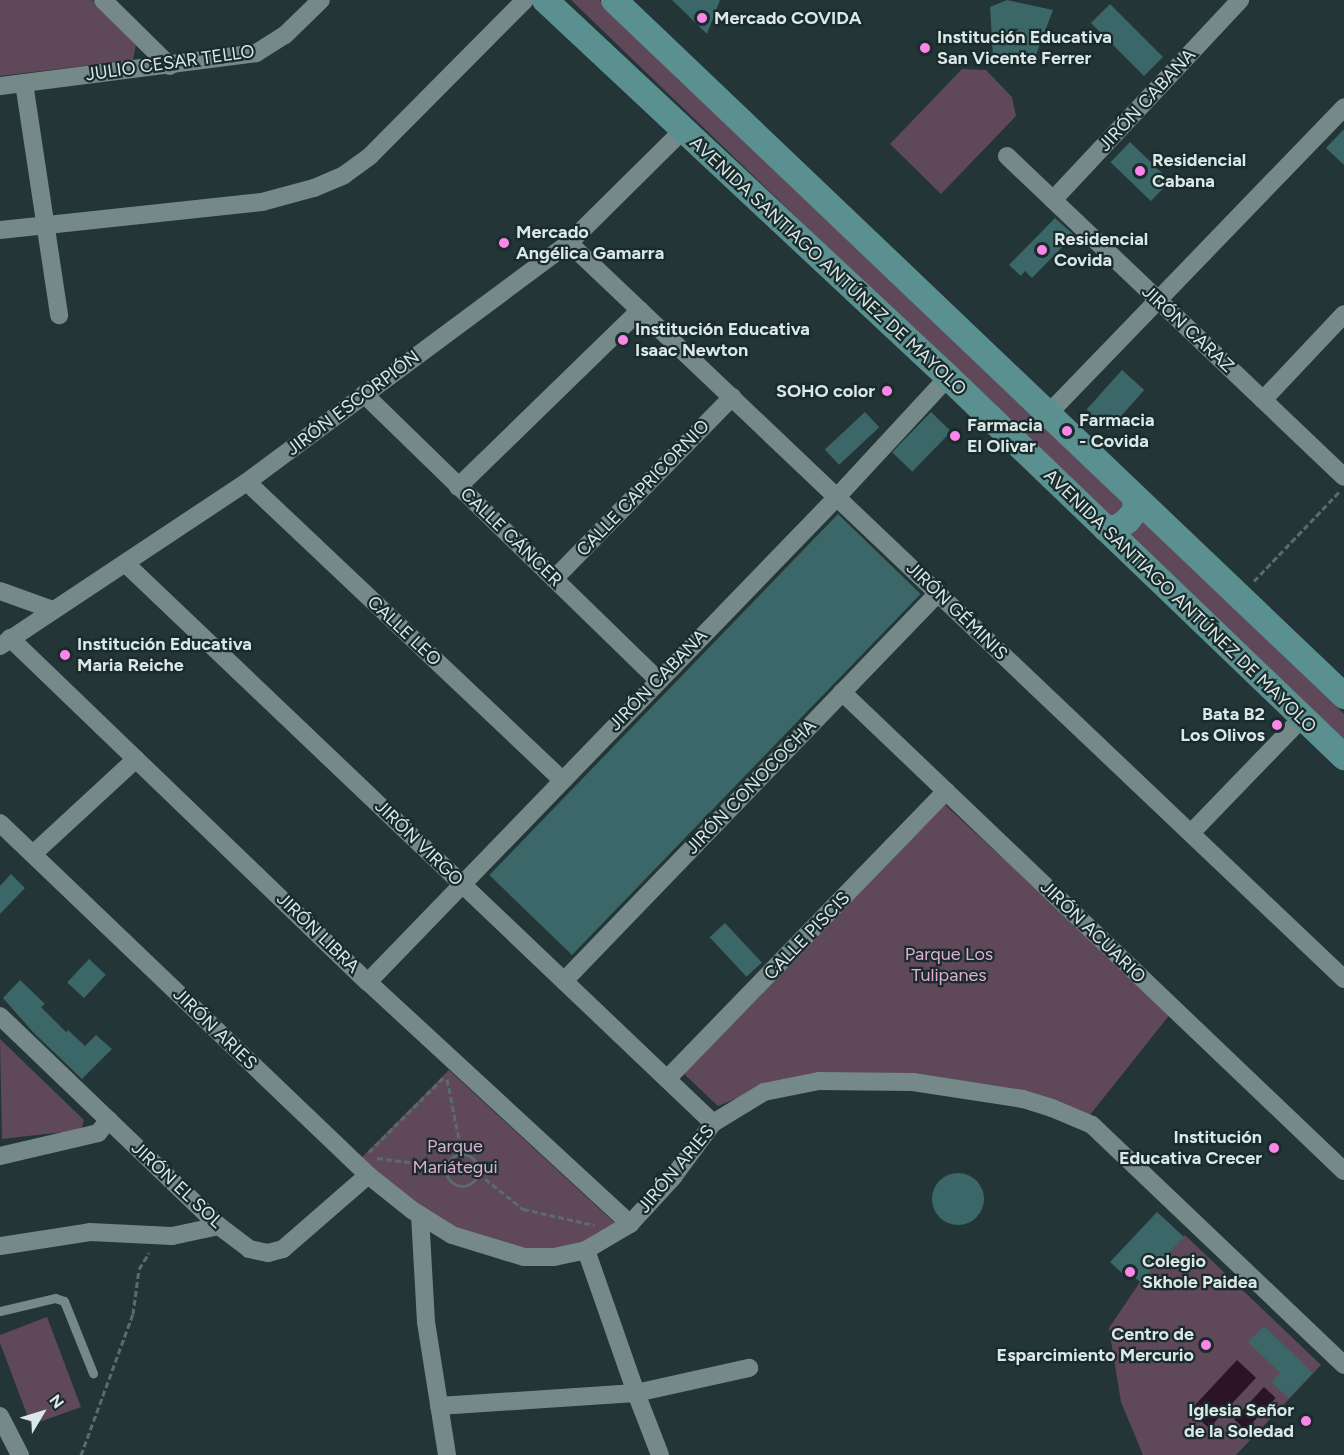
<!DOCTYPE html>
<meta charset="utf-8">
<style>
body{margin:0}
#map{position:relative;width:1344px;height:1455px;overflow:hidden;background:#233536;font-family:Figtree,sans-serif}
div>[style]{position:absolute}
.green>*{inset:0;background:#5f485a}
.water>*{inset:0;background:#2b1427;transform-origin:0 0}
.building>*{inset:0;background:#3b6768;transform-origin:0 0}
.round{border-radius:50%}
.path>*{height:3px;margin-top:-1.5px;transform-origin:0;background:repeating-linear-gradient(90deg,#5b6b6c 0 6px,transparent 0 9px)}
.path>.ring{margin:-1.5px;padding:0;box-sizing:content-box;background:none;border:3px solid #5b6b6c;border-radius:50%}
.service>*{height:9px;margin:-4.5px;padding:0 4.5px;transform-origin:4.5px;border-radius:4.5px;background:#758989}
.minor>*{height:18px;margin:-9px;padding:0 9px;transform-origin:9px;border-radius:9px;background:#758989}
.secondary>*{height:26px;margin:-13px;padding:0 13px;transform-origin:13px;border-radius:13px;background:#5b9091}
.dots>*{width:16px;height:16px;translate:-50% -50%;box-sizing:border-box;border:3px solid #1a2b2c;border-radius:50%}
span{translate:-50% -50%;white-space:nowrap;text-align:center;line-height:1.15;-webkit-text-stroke:4.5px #1a2b2c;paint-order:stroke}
.poi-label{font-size:18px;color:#dce7e7;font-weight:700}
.left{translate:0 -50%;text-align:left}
.right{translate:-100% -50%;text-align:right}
.street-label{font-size:18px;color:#dce7e7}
.park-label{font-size:18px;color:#e0add5}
.north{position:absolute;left:12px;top:1383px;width:60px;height:60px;-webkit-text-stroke:4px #1a2b2c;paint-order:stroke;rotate:52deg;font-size:16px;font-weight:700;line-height:24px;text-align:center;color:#dce7e7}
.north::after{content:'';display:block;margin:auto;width:21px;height:27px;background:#dce7e7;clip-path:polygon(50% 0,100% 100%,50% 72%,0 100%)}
</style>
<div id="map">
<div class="green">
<div style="clip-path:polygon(0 0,92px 0,136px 44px,133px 60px,0 76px)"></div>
<div style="clip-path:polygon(571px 0,599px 0,1344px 714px,1344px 745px)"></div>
<div style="clip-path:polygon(962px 69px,986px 70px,1012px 97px,1016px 116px,941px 194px,890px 144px)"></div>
<div style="clip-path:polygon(943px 803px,1171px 1013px,1090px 1115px,935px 1081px,757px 1090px,718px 1106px,683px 1073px)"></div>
<div style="clip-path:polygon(0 1039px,84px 1120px,81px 1130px,2px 1139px)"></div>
<div style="clip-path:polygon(449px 1070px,616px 1224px,601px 1237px,570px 1247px,534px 1251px,489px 1240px,442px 1221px,400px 1192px,361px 1158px)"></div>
<div style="clip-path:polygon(1185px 1235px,1321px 1365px,1236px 1455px,1143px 1455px,1121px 1402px,1109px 1328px,1140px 1282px)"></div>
<div style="clip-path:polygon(47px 1317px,81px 1407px,31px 1425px,0 1343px,0 1335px)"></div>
</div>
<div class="water">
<div style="left:1237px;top:1360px;width:26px;height:69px;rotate:43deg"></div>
<div style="left:1264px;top:1387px;width:16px;height:44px;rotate:43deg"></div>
</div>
<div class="building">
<div style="clip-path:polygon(672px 0,720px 0,707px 34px)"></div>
<div style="clip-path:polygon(1007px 0,1053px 10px,1032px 65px,993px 56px,990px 7px)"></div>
<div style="left:1110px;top:4px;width:75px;height:27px;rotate:45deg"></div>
<div style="clip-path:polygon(1344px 129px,1344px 165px,1326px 148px)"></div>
<div style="left:1130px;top:142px;width:56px;height:28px;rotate:44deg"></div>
<div style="clip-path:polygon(1055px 218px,1074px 235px,1032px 278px,1025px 271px,1021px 276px,1009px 265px)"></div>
<div style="left:1122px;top:370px;width:30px;height:53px;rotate:42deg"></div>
<div style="left:865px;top:412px;width:21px;height:55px;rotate:47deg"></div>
<div style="left:931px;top:412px;width:28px;height:56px;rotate:44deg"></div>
<div style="left:838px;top:514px;width:115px;height:502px;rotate:44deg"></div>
<div style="clip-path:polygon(11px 874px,25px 888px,0 914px,0 886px)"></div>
<div style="left:725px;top:923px;width:54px;height:21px;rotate:47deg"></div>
<div style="left:89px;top:959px;width:23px;height:32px;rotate:43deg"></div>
<div style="clip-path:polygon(20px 980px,45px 1004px,41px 1007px,66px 1032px,68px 1030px,85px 1046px,96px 1035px,112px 1049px,82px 1079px,33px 1032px,3px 998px)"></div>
<div class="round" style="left:932px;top:1173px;width:52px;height:52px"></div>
<div style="clip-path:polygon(1157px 1212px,1184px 1237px,1140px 1282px,1128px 1271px,1124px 1275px,1110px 1262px)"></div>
<div style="clip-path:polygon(1264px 1326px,1313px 1373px,1289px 1398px,1271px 1382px,1280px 1373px,1248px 1342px)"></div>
</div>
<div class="path">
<div style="left:1254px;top:581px;width:123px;rotate:-46.3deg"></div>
<div style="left:447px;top:1079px;width:76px;rotate:78.7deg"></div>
<div style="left:369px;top:1152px;width:107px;rotate:-45deg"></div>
<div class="ring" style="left:446px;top:1154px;width:29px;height:29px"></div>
<div style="left:377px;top:1158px;width:71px;rotate:7.3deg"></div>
<div style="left:478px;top:1173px;width:58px;rotate:38.7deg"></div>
<div style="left:523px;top:1209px;width:73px;rotate:12.7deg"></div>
<div style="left:81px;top:1455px;width:150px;rotate:-69.8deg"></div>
<div style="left:133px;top:1314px;width:45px;rotate:-82.4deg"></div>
<div style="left:139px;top:1269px;width:19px;rotate:-58deg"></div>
</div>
<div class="service">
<div style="left:0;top:1311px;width:57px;rotate:-13.3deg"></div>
<div style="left:55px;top:1298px;width:9px;rotate:18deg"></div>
<div style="left:64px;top:1301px;width:78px;rotate:68.1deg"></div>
</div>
<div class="minor">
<div style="left:103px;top:0;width:94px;rotate:44.6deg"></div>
<div style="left:24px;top:83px;width:235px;rotate:81.4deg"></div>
<div style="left:0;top:86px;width:258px;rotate:-7.3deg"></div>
<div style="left:256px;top:53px;width:34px;rotate:-32deg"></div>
<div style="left:285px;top:35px;width:50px;rotate:-44.2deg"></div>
<div style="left:1007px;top:156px;width:465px;rotate:43.6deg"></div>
<div style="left:1053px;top:200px;width:274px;rotate:-46.9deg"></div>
<div style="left:0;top:230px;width:263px;rotate:-6.1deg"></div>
<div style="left:262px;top:202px;width:54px;rotate:-15.1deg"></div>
<div style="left:314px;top:188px;width:33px;rotate:-23deg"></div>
<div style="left:344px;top:175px;width:32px;rotate:-36deg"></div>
<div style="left:370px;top:156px;width:220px;rotate:-45.2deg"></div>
<div style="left:569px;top:243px;width:1069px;rotate:43.52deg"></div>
<div style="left:364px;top:394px;width:410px;rotate:44.2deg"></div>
<div style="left:1263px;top:400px;width:118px;rotate:-46.7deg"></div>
<div style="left:1049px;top:413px;width:425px;rotate:-46deg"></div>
<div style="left:247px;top:482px;width:434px;rotate:43.4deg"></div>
<div style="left:458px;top:487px;width:254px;rotate:-44.2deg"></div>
<div style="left:125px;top:563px;width:812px;rotate:43.6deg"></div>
<div style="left:554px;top:579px;width:255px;rotate:-45.6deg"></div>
<div style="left:0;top:591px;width:56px;rotate:19.7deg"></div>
<div style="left:10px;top:638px;width:496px;rotate:43.9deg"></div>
<div style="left:368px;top:982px;width:357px;rotate:42.7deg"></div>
<div style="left:0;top:646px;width:296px;rotate:-33.6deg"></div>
<div style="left:247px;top:482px;width:401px;rotate:-36.6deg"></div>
<div style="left:569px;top:243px;width:159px;rotate:-44.7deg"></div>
<div style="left:842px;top:692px;width:694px;rotate:43.66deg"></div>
<div style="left:0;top:823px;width:509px;rotate:43.73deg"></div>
<div style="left:368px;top:1175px;width:56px;rotate:38.5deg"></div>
<div style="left:412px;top:1210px;width:47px;rotate:32deg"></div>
<div style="left:452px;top:1235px;width:75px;rotate:17deg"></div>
<div style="left:524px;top:1257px;width:30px"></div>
<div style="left:554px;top:1257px;width:33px;rotate:-12deg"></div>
<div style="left:586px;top:1250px;width:51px;rotate:-30.6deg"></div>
<div style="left:630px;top:1224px;width:64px;rotate:-47.5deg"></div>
<div style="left:673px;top:1177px;width:67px;rotate:-53.5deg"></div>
<div style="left:713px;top:1123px;width:60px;rotate:-31.3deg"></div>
<div style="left:764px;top:1092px;width:56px;rotate:-11.3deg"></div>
<div style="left:819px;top:1081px;width:94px;rotate:0.6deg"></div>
<div style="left:913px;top:1082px;width:111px;rotate:8.8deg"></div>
<div style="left:1023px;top:1099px;width:30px;rotate:17deg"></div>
<div style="left:1052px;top:1108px;width:43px;rotate:23deg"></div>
<div style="left:1092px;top:1125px;width:348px;rotate:43.6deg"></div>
<div style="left:1191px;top:833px;width:161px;rotate:-46deg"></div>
<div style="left:33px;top:854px;width:140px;rotate:-42.7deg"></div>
<div style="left:564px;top:981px;width:539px;rotate:-46.05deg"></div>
<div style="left:368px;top:982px;width:675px;rotate:-45.96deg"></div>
<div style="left:837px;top:497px;width:163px;rotate:-47.2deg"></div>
<div style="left:0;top:1016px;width:303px;rotate:43.8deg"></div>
<div style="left:219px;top:1226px;width:38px;rotate:37deg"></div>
<div style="left:249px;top:1249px;width:19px;rotate:12deg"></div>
<div style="left:268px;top:1253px;width:16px;rotate:-15deg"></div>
<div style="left:283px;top:1249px;width:113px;rotate:-41deg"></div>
<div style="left:667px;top:1079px;width:401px;rotate:-45.9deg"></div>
<div style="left:0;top:1156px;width:101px;rotate:-13.2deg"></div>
<div style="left:98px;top:1133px;width:17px;rotate:-50deg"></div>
<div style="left:420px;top:1215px;width:107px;rotate:86.8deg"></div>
<div style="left:426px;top:1322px;width:135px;rotate:81deg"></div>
<div style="left:0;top:1246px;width:91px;rotate:-8.8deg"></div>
<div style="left:90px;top:1232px;width:82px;rotate:2.8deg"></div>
<div style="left:172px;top:1236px;width:48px;rotate:-12deg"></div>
<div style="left:586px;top:1250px;width:151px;rotate:70.7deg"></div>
<div style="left:636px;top:1393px;width:66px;rotate:68.8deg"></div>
<div style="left:439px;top:1406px;width:197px;rotate:-3.8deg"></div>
<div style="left:636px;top:1393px;width:116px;rotate:-12.5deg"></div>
<div style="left:0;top:1416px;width:44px;rotate:62.9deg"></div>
</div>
<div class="secondary">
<div style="left:545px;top:0;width:552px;rotate:43.09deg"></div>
<div style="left:948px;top:377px;width:549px;rotate:43.82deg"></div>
<div style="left:614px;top:0;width:1009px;rotate:43.63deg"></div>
<div style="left:1106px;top:529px;width:13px;rotate:-9deg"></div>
<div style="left:1119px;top:527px;width:11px;rotate:-38deg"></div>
<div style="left:1128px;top:520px;width:11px;rotate:-52deg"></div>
<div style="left:1135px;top:511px;width:13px;rotate:-86deg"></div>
</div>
<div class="dots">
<div style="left:702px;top:18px;background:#fa87e7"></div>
<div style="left:925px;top:48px;background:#fa87e7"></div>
<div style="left:1140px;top:171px;background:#fa87e7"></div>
<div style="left:504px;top:243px;background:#fa87e7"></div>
<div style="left:1042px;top:250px;background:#fa87e7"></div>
<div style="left:623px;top:340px;background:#fa87e7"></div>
<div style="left:887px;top:391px;background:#fa87e7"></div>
<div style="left:1067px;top:431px;background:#fa87e7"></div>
<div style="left:955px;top:436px;background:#fa87e7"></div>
<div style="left:65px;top:655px;background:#fa87e7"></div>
<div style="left:1277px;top:725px;background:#fa87e7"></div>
<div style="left:1274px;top:1148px;background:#fa87e7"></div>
<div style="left:1130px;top:1272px;background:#fa87e7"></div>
<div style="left:1206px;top:1345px;background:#fa87e7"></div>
<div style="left:1306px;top:1421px;background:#fa87e7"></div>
</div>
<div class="poi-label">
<span class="left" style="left:714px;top:18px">Mercado COVIDA</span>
<span class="left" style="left:937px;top:48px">Institución Educativa<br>San Vicente Ferrer</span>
<span class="left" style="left:1152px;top:171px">Residencial<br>Cabana</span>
<span class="left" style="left:516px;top:243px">Mercado<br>Angélica Gamarra</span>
<span class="left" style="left:1054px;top:250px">Residencial<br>Covida</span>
<span class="left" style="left:635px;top:340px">Institución Educativa<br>Isaac Newton</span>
<span class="right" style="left:875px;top:391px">SOHO color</span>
<span class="left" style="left:1079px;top:431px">Farmacia<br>- Covida</span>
<span class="left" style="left:967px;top:436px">Farmacia<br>El Olivar</span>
<span class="left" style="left:77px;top:655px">Institución Educativa<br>Maria Reiche</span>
<span class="right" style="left:1265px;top:725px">Bata B2<br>Los Olivos</span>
<span class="right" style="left:1262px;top:1148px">Institución<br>Educativa Crecer</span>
<span class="left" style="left:1142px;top:1272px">Colegio<br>Skhole Paidea</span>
<span class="right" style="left:1194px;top:1345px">Centro de<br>Esparcimiento Mercurio</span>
<span class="right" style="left:1294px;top:1421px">Iglesia Señor<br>de la Soledad</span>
</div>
<div class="street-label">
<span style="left:170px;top:63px;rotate:-8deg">JULIO CESAR TELLO</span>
<span style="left:1147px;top:100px;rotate:-47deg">JIRÓN CABANA</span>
<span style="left:828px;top:266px;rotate:43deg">AVENIDA SANTIAGO ANTÚNEZ DE MAYOLO</span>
<span style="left:1188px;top:329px;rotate:43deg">JIRÓN CARAZ</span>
<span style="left:353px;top:403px;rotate:-37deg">JIRÓN ESCORPIÓN</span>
<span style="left:643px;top:488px;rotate:-46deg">CALLE CAPRICORNIO</span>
<span style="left:511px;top:537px;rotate:44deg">CALLE CÁNCER</span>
<span style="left:1180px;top:601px;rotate:44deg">AVENIDA SANTIAGO ANTÚNEZ DE MAYOLO</span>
<span style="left:957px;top:611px;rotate:44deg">JIRÓN GÉMINIS</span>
<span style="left:404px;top:631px;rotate:43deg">CALLE LEO</span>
<span style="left:658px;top:680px;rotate:-46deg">JIRÓN CABANA</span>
<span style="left:751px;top:787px;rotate:-46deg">JIRÓN CONOCOCHA</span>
<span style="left:419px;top:843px;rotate:44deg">JIRÓN VIRGO</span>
<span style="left:1093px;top:932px;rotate:44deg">JIRÓN ACUARIO</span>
<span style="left:318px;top:933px;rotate:44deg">JIRÓN LIBRA</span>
<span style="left:807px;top:936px;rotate:-46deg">CALLE PISCIS</span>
<span style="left:215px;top:1029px;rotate:44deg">JIRÓN ARIES</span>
<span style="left:676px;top:1169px;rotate:-50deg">JIRÓN ARIES</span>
<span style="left:177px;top:1185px;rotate:43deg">JIRÓN EL SOL</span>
</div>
<div class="park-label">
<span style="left:949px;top:965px">Parque Los<br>Tulipanes</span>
<span style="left:455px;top:1157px">Parque<br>Mariátegui</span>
</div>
<div class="north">N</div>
</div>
